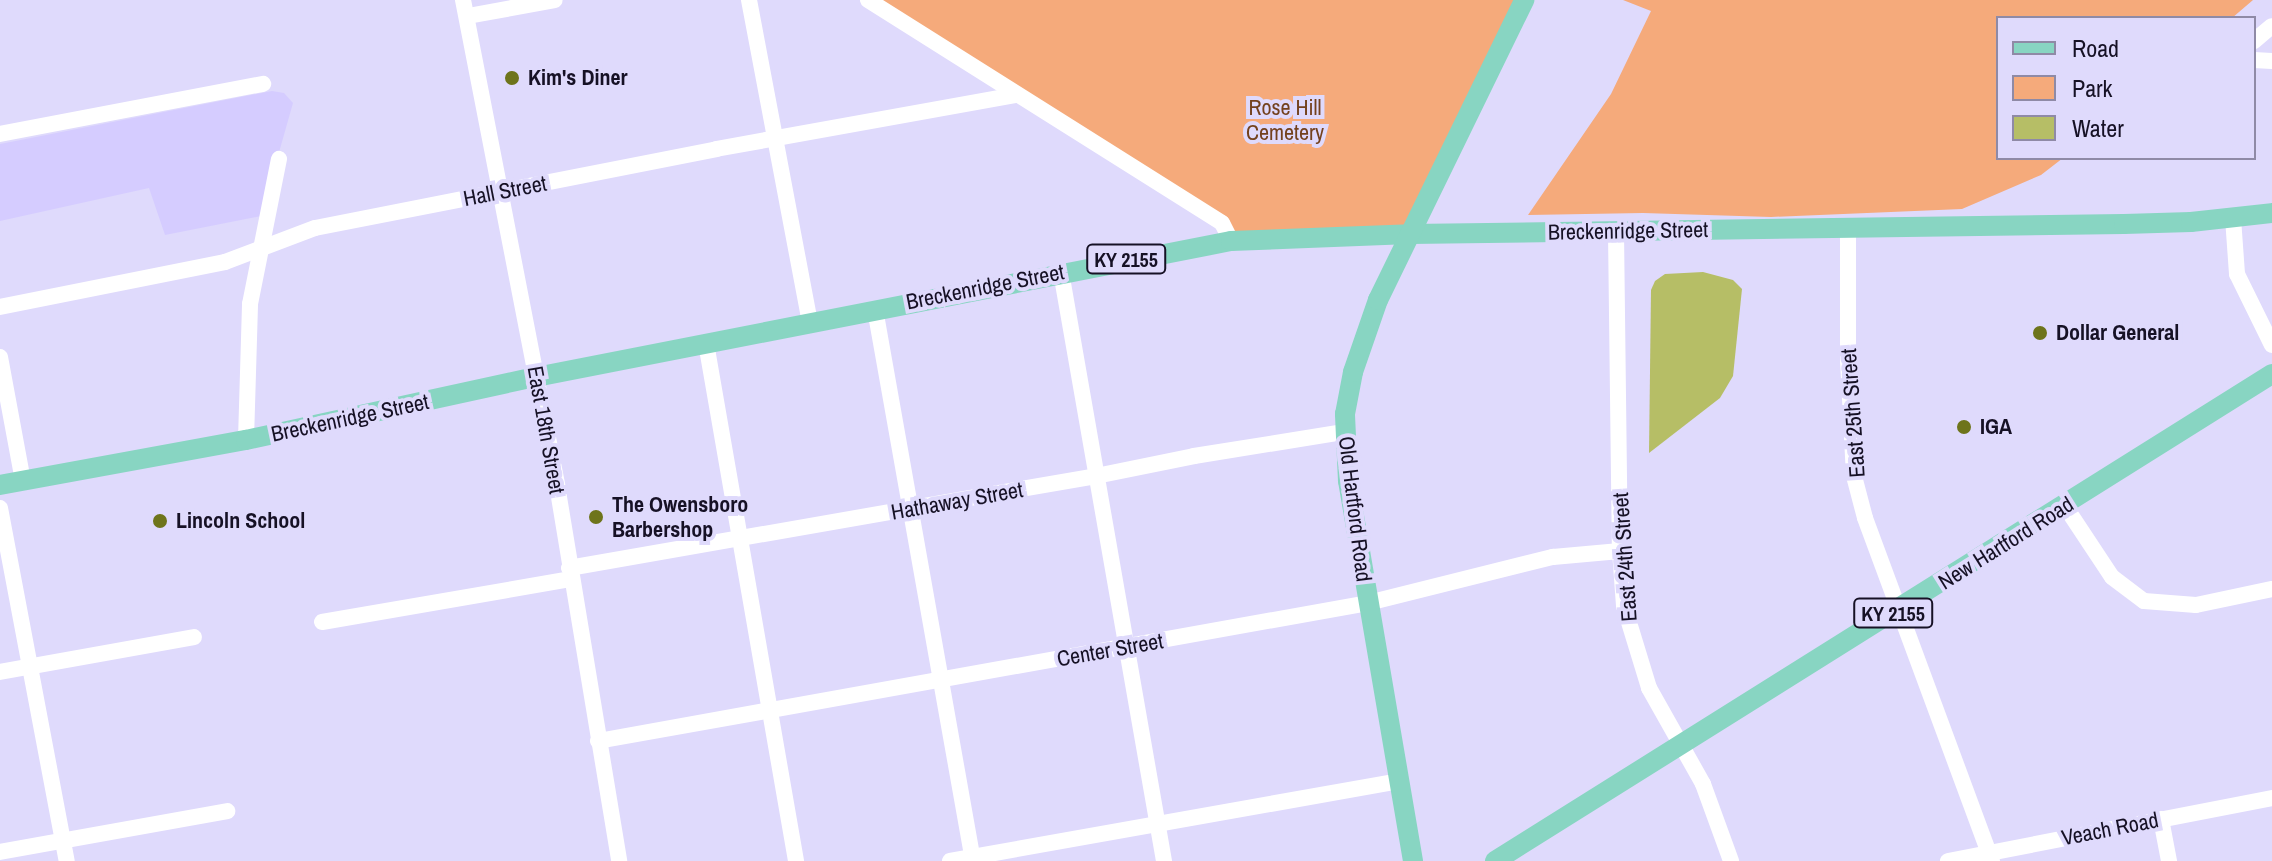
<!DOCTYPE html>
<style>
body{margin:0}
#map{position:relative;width:2272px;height:861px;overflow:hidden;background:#dfdafc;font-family:"Archivo Narrow",sans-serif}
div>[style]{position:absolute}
.built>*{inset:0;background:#d5ccff}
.green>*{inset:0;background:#f5aa7b}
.water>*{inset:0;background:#b6be66}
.minor>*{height:16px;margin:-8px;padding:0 8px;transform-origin:8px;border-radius:8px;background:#fff}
.major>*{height:20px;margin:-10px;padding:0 10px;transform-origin:10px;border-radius:10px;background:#88d5c2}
.dots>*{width:22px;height:22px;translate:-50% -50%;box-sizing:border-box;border:4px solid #dfdafc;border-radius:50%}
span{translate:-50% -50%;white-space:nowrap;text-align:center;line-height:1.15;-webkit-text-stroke:8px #dfdafc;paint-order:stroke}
.shield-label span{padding:2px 6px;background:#dfdafc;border:2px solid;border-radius:6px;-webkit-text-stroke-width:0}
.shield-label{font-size:20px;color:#161125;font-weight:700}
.poi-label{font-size:22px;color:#161125;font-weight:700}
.left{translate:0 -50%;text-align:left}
.park-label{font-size:22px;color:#73411d}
.street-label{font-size:22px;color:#161125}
.legend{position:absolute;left:1996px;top:16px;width:260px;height:144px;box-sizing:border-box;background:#dfdafc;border:2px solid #8f8aa6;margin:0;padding:10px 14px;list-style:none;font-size:24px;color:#161125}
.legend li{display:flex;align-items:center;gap:16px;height:40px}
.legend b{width:40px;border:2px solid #8f8aa6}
</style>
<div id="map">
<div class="built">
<div style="clip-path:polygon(272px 91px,284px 93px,293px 103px,261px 216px,165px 235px,149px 188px,0 221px,0 144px)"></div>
</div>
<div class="green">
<div style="clip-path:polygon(868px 0,1524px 0,1410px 234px,1231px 241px,1222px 223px)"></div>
<div style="clip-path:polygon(1623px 0,2253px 0,2232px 18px,1998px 18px,1998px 158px,2063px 158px,2041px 175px,1962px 209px,1771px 217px,1643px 213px,1528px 215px,1611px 94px,1651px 11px)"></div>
</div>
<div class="water">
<div style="clip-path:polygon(1703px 272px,1733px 280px,1742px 289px,1733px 376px,1720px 398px,1649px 453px,1651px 290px,1655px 281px,1665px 274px)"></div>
</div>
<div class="minor">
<div style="left:463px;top:0;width:494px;rotate:79deg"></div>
<div style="left:557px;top:485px;width:381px;rotate:80.6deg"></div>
<div style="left:749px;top:0;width:328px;rotate:79.3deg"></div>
<div style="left:868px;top:0;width:418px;rotate:32.2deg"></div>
<div style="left:1222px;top:223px;width:20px;rotate:63deg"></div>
<div style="left:468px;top:16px;width:88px;rotate:-10.4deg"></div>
<div style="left:2254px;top:41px;width:23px;rotate:-40deg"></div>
<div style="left:2254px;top:60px;width:18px;rotate:3deg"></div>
<div style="left:0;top:134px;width:268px;rotate:-10.8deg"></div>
<div style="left:2233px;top:218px;width:56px;rotate:85.9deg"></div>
<div style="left:2237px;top:274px;width:79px;rotate:63.8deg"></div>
<div style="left:1848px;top:229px;width:132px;rotate:90deg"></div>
<div style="left:1848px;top:361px;width:115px;rotate:87deg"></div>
<div style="left:1854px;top:476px;width:43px;rotate:75.3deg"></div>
<div style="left:1865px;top:518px;width:366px;rotate:69.7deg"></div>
<div style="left:1616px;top:232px;width:319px;rotate:89.3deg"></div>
<div style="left:1620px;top:551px;width:55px;rotate:85.8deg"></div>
<div style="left:1624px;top:606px;width:86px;rotate:73deg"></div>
<div style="left:1649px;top:688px;width:110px;rotate:60.6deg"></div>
<div style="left:1703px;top:784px;width:82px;rotate:70deg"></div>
<div style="left:1061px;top:272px;width:598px;rotate:80.08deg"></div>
<div style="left:0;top:307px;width:229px;rotate:-11.3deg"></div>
<div style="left:225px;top:262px;width:96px;rotate:-20.7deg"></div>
<div style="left:315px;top:228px;width:409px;rotate:-11.1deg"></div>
<div style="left:716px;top:149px;width:305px;rotate:-10.2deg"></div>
<div style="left:875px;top:309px;width:561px;rotate:79.93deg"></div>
<div style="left:706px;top:343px;width:526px;rotate:80.14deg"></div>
<div style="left:0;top:357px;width:126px;rotate:79.5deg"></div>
<div style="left:246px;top:440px;width:136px;rotate:-88.3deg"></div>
<div style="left:250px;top:304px;width:148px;rotate:-78.7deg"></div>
<div style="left:2065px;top:506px;width:85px;rotate:56.5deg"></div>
<div style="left:2112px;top:577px;width:40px;rotate:37deg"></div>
<div style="left:2144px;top:601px;width:52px;rotate:4.4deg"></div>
<div style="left:2196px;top:605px;width:78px;rotate:-11.9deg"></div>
<div style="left:0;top:508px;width:359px;rotate:79.3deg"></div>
<div style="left:569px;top:568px;width:535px;rotate:-9.9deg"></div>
<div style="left:1096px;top:476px;width:100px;rotate:-11.5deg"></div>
<div style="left:1194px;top:456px;width:152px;rotate:-9.1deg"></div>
<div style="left:322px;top:622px;width:253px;rotate:-9.8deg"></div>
<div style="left:0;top:672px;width:197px;rotate:-10.2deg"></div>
<div style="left:598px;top:741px;width:782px;rotate:-10.16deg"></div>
<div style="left:1368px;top:603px;width:191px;rotate:-14deg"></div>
<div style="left:1553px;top:557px;width:67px;rotate:-5.1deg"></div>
<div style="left:2161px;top:819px;width:43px;rotate:79.2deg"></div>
<div style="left:0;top:852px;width:231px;rotate:-10.2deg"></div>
<div style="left:950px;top:861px;width:456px;rotate:-10.1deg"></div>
<div style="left:1948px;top:861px;width:330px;rotate:-11deg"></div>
</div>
<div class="major">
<div style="left:0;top:485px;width:250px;rotate:-10.4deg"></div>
<div style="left:246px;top:440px;width:297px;rotate:-12.3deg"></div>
<div style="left:536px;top:377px;width:708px;rotate:-11.07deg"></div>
<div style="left:1231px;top:241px;width:179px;rotate:-2.2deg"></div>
<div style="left:1410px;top:234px;width:714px;rotate:-0.8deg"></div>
<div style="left:2124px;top:224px;width:67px;rotate:-1.7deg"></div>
<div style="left:2191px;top:222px;width:81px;rotate:-6.3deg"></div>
<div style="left:1413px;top:861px;width:386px;rotate:-99.7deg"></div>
<div style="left:1348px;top:481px;width:67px;rotate:-92.6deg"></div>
<div style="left:1345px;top:414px;width:43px;rotate:-79.2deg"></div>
<div style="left:1353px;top:372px;width:76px;rotate:-70.9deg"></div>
<div style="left:1378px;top:300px;width:334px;rotate:-64deg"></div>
<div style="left:1495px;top:861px;width:917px;rotate:-32.08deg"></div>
</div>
<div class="dots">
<div style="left:512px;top:78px;background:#6e741b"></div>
<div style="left:2040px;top:333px;background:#6e741b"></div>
<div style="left:1964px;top:427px;background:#6e741b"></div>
<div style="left:596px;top:517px;background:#6e741b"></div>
<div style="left:160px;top:521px;background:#6e741b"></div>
</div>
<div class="shield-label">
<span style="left:1126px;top:259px">KY 2155</span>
<span style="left:1893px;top:613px">KY 2155</span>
</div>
<div class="poi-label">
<span class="left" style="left:528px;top:78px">Kim's Diner</span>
<span class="left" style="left:2056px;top:333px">Dollar General</span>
<span class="left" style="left:1980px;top:427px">IGA</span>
<span class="left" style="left:612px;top:517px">The Owensboro<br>Barbershop</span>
<span class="left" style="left:176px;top:521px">Lincoln School</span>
</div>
<div class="park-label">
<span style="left:1285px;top:120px">Rose Hill<br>Cemetery</span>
</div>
<div class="street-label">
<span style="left:505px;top:191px;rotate:-11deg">Hall Street</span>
<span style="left:1628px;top:231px;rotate:-1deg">Breckenridge Street</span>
<span style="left:985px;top:287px;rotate:-11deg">Breckenridge Street</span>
<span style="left:1853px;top:413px;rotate:-94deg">East 25th Street</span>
<span style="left:350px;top:418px;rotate:-12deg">Breckenridge Street</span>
<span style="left:546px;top:430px;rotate:80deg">East 18th Street</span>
<span style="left:957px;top:501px;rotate:-10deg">Hathaway Street</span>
<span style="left:1355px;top:509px;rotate:83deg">Old Hartford Road</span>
<span style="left:2006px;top:543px;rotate:-32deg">New Hartford Road</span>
<span style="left:1625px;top:557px;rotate:-94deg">East 24th Street</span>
<span style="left:1110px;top:650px;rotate:-10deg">Center Street</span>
<span style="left:2110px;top:829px;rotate:-11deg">Veach Road</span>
</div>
<ul class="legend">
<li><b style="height:10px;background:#88d5c2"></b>Road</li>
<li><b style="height:22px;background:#f5aa7b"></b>Park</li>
<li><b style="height:22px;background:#b6be66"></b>Water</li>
</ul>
</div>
